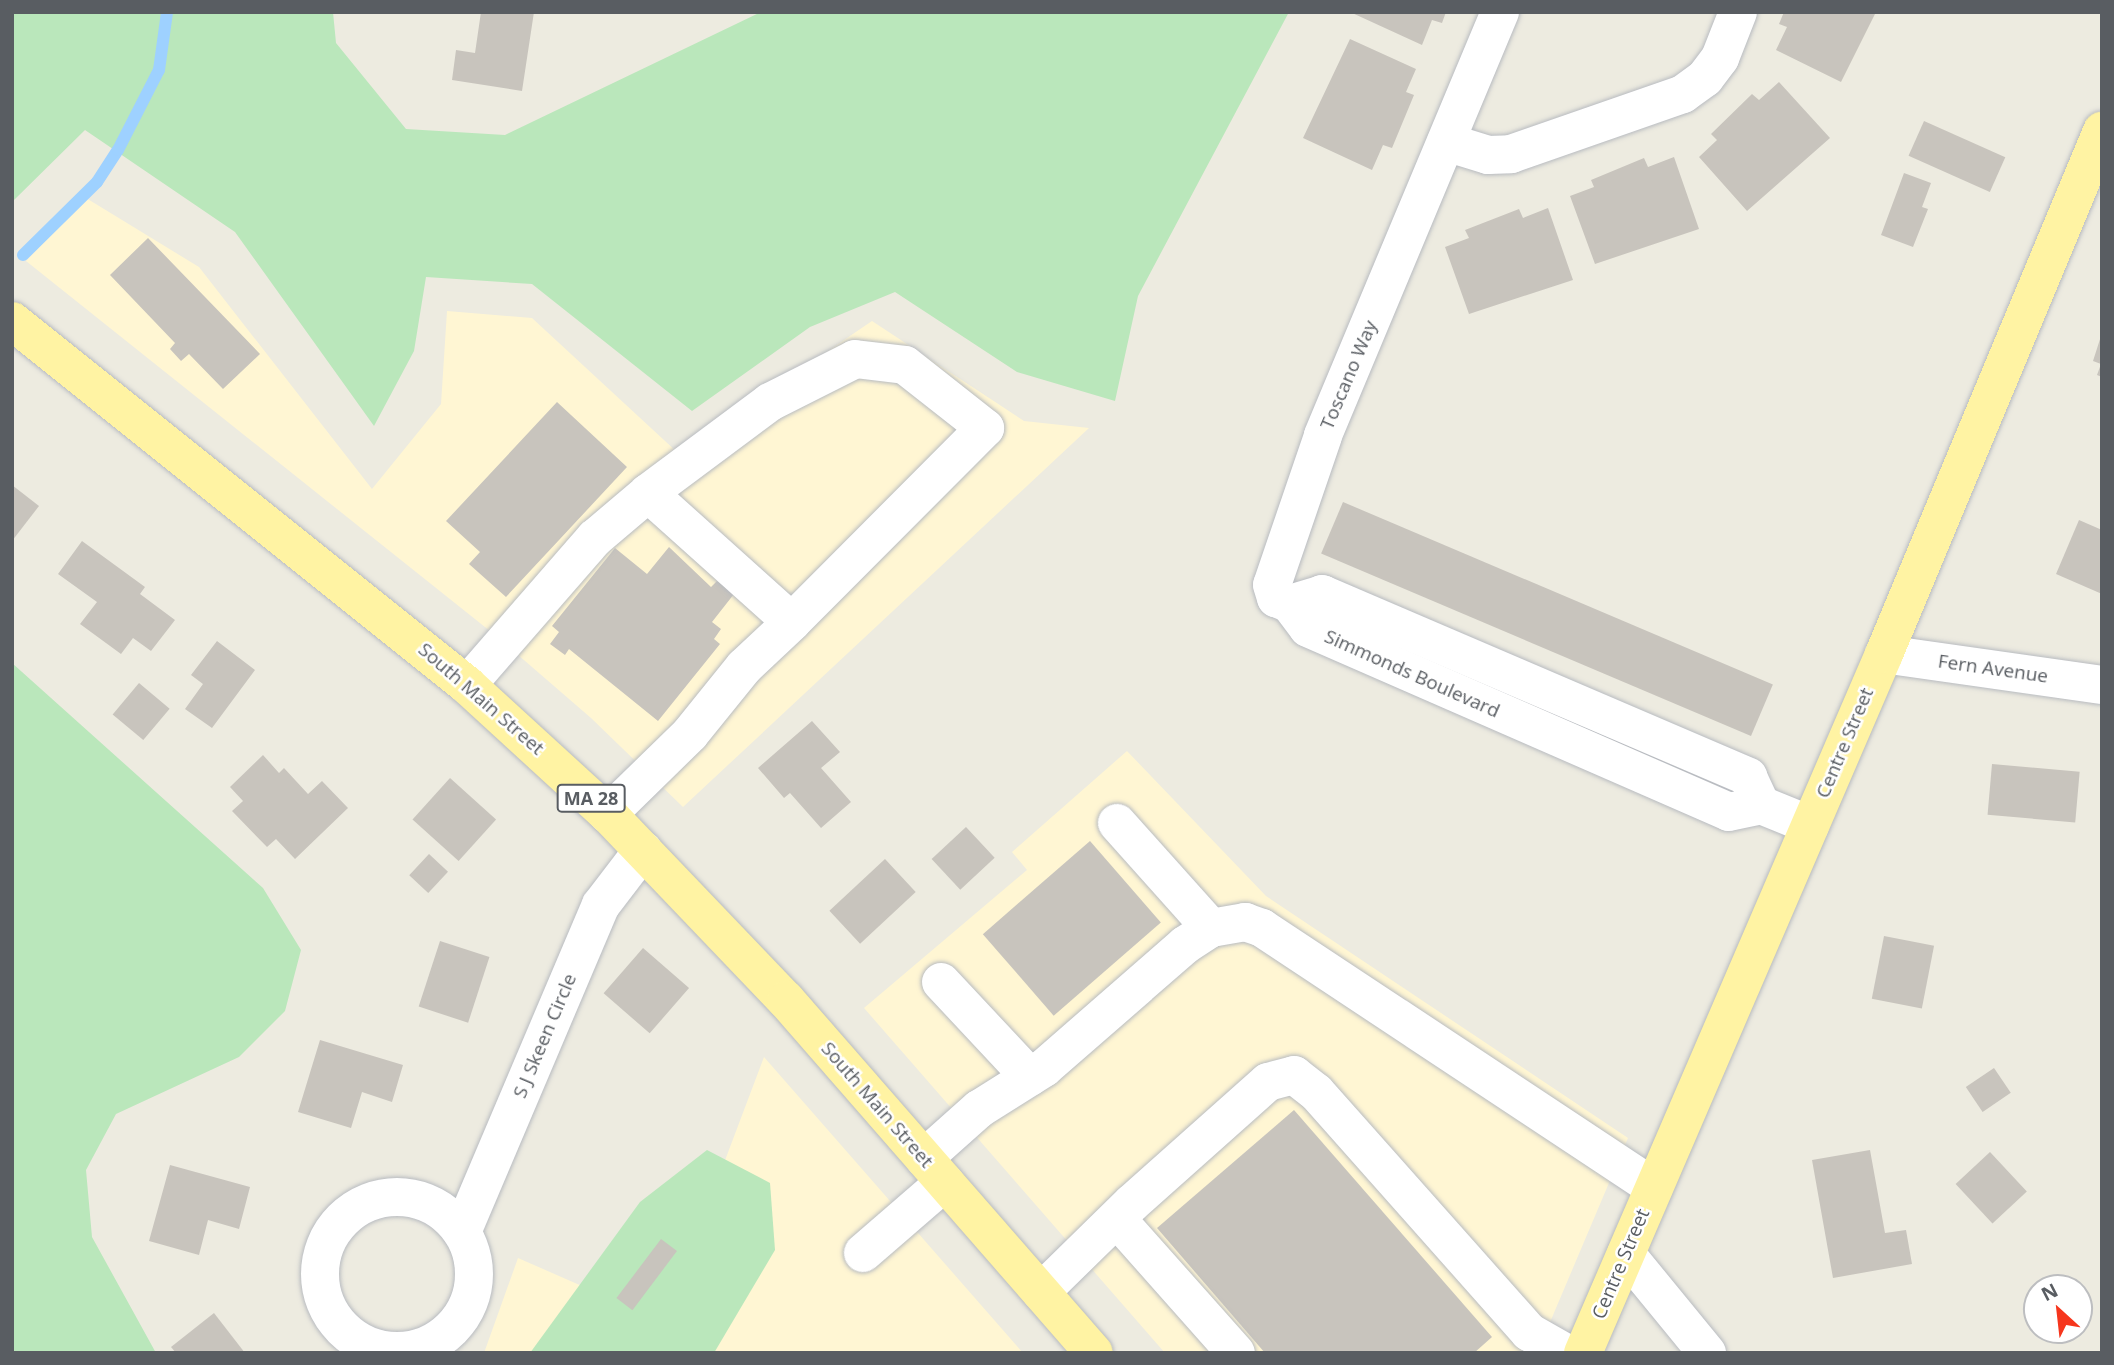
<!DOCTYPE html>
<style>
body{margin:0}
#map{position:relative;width:2114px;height:1365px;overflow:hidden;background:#edebe0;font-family:"Open Sans",sans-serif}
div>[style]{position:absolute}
.commercial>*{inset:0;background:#fff6d3}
.green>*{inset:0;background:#bae7bb}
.stream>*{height:12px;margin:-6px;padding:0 6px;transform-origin:6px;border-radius:6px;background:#9ed1ff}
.building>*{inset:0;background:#c8c4bd;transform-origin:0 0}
.roads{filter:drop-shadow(0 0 2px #b8bbc0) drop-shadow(0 0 2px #b8bbc0)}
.minor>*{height:38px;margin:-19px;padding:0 19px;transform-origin:19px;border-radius:19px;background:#fff}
.minor>.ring{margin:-19px;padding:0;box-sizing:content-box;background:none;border:38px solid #fff;border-radius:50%}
.major>*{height:38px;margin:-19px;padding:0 19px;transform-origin:19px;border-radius:19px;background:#fff3a3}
span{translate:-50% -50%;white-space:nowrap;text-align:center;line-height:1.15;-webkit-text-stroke:5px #fff;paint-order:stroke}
.shield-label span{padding:2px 5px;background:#fff;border:2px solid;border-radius:5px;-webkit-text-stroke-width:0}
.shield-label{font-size:18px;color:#595d62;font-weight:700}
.street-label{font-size:19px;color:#595d62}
.frame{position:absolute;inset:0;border:14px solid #595d62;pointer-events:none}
.north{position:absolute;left:2023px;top:1274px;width:70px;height:70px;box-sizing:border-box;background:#fff;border:2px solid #bdbec0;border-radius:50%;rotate:333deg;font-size:19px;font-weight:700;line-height:28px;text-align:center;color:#595d62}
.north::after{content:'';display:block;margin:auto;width:24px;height:32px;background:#f6361d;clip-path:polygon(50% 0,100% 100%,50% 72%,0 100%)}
</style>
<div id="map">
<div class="commercial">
<div style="clip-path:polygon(86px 198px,199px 267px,372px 489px,441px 404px,447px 311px,532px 318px,678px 453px,872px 321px,1024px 421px,1089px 428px,683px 807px,591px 718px,495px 635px,26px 261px)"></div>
<div style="clip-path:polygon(1127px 751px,1266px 896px,1628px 1138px,1537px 1353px,1165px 1353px,864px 1008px,1027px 870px,1012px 852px)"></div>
<div style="clip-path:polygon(764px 1057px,1023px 1353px,484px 1353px,518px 1258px,664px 1322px)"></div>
</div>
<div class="green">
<div style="clip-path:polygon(12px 12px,333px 12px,336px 43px,406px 129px,505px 135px,761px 12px,1289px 12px,1138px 296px,1115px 401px,1017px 372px,895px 292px,810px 327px,692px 411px,532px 284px,426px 277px,414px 351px,374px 426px,235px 232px,85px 130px,12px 202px)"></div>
<div style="clip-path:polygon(12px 663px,263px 888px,301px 950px,285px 1011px,239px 1057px,116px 1114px,86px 1170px,92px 1237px,156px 1353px,12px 1353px)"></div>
<div style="clip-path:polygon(707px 1150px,770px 1183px,775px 1250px,714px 1353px,530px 1353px,640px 1202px)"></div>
</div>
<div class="stream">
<div style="left:23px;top:255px;width:104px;rotate:-44.6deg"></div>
<div style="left:97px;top:182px;width:38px;rotate:-57deg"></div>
<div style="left:118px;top:150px;width:90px;rotate:-62.9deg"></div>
<div style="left:159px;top:70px;width:59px;rotate:-82.1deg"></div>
</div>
<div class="building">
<div style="clip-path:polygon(481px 12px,534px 12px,522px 91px,452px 80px,456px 50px,475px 53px)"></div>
<div style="clip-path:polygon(1350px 12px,1446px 12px,1442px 23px,1432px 20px,1422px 45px)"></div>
<div style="clip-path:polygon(1784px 12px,1876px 12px,1841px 82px,1776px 50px,1787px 27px,1779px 24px)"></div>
<div style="clip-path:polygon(1350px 39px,1416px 69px,1406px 92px,1414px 95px,1392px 148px,1383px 145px,1372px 170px,1303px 138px)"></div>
<div style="clip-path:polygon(1779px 82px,1830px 138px,1747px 211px,1699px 157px,1717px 140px,1711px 134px,1752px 94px,1759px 100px)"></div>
<div style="left:1924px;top:121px;width:89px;height:38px;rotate:24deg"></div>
<div style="clip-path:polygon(1674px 157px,1699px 229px,1595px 264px,1570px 196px,1594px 187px,1591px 180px,1644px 158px,1648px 167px)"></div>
<div style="clip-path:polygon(1904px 173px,1931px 183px,1922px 207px,1928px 209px,1913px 247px,1881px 235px)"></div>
<div style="clip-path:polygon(1548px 208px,1573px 280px,1469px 314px,1445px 247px,1469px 238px,1465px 230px,1519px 209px,1523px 218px)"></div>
<div style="clip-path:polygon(148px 238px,260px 354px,223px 389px,189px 354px,181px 361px,170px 349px,175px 343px,110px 275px)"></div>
<div style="clip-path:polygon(2101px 336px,2102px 336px,2102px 377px,2097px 375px,2101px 364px,2093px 361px)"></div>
<div style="clip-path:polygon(557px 402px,627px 467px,506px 597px,469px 564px,480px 552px,446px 521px)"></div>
<div style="clip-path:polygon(12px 485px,39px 506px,12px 541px)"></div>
<div style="left:1343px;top:502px;width:467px;height:56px;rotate:23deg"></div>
<div style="clip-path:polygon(2079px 520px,2102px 530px,2102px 594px,2056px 574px)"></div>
<div style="clip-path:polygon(82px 541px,145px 587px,140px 594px,175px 620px,151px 651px,133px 638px,121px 654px,80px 624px,97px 602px,58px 574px)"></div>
<div style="clip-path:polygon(669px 547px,711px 587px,717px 581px,734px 594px,712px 622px,721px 629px,714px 639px,720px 644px,658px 721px,569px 649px,565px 655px,550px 644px,559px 632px,552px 626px,615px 548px,647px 574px)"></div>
<div style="clip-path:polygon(217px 641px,255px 670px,212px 728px,185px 709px,203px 684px,191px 675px)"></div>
<div style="left:139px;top:683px;width:40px;height:41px;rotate:40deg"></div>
<div style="clip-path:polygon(812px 721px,840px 752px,821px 768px,851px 802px,821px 828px,790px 793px,784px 798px,758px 768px)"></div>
<div style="clip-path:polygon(263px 755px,279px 773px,284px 768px,308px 794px,322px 781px,348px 808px,295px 859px,276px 839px,267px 847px,232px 811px,243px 801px,230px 787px)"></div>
<div style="left:1992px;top:764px;width:88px;height:51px;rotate:5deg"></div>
<div style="left:450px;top:778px;width:62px;height:56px;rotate:42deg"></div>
<div style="left:966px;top:827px;width:42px;height:47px;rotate:47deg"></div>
<div style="left:1090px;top:841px;width:108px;height:142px;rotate:49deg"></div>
<div style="left:429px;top:854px;width:26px;height:29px;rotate:43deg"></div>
<div style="left:885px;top:859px;width:45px;height:76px;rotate:47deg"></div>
<div style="left:1884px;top:936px;width:51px;height:64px;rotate:11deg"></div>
<div style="left:440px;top:941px;width:52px;height:69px;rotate:18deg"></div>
<div style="left:643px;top:948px;width:61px;height:60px;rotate:41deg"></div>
<div style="clip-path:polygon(320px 1040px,403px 1065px,392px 1102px,362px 1092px,351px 1128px,298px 1112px)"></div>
<div style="left:1994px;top:1068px;width:30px;height:34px;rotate:56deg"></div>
<div style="clip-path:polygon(1294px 1110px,1492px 1337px,1474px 1353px,1265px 1353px,1157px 1228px)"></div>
<div style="clip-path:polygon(1870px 1150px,1885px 1233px,1906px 1230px,1912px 1264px,1833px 1278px,1812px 1160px)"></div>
<div style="left:1990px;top:1152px;width:54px;height:47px;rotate:47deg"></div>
<div style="clip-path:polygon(170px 1165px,250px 1187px,239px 1229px,208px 1220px,199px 1255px,149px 1241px)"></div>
<div style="left:661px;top:1239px;width:20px;height:74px;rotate:37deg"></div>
<div style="clip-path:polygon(214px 1313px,245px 1353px,176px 1353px,171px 1347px)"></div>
</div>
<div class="roads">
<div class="minor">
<div style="left:1500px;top:12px;width:459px;rotate:112.7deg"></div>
<div style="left:1323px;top:436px;width:157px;rotate:108.9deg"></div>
<div style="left:1272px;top:585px;width:14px;rotate:73deg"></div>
<div style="left:1276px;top:598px;width:15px;rotate:23deg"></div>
<div style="left:1290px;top:604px;width:30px;rotate:53deg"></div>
<div style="left:1308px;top:628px;width:459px;rotate:23.6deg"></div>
<div style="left:1729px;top:812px;width:33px;rotate:-12deg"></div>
<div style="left:1761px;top:805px;width:53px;rotate:22.2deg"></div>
<div style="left:1446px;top:142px;width:44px;rotate:17.2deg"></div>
<div style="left:1488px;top:155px;width:23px;rotate:-2deg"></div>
<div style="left:1511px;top:154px;width:182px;rotate:-19.2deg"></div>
<div style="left:1683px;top:94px;width:27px;rotate:-36deg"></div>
<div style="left:1705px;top:78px;width:25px;rotate:-53deg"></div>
<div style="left:1720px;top:58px;width:49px;rotate:-68.6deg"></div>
<div style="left:648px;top:493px;width:152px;rotate:-36.7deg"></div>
<div style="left:770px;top:402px;width:95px;rotate:-26.8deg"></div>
<div style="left:855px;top:359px;width:50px;rotate:6.8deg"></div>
<div style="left:905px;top:365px;width:102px;rotate:38.2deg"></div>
<div style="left:985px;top:428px;width:274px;rotate:134.9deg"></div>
<div style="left:1290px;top:604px;width:34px;rotate:-17deg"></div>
<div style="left:1322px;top:594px;width:464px;rotate:23.2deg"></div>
<div style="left:1748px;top:777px;width:31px;rotate:65deg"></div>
<div style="left:1884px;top:654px;width:220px;rotate:8.1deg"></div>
<div style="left:467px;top:685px;width:195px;rotate:-49deg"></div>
<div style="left:595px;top:538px;width:70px;rotate:-40.3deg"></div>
<div style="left:648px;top:493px;width:193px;rotate:41.9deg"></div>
<div style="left:792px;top:622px;width:66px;rotate:136.8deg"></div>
<div style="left:744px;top:667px;width:86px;rotate:128.9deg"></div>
<div style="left:690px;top:734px;width:115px;rotate:135.7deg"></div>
<div style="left:1117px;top:823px;width:141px;rotate:48.2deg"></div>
<div style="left:941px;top:982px;width:130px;rotate:46.9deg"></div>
<div style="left:924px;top:1158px;width:74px;rotate:-41.7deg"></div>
<div style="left:979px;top:1109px;width:77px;rotate:-32.2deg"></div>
<div style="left:1044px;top:1068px;width:187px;rotate:-41.1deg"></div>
<div style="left:1185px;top:945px;width:31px;rotate:-33deg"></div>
<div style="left:1211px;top:928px;width:35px;rotate:-10deg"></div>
<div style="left:1245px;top:922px;width:18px;rotate:19deg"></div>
<div style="left:1262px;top:928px;width:470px;rotate:33.5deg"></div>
<div class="ring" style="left:320px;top:1197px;width:116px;height:116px"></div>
<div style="left:1117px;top:1219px;width:179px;rotate:48.4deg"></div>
<div style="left:462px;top:1232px;width:355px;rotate:-67deg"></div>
<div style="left:601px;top:905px;width:69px;rotate:-52.6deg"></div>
<div style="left:863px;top:1253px;width:108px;rotate:-40.9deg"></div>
<div style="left:1626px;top:1254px;width:128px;rotate:50.7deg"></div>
<div style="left:1041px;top:1292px;width:127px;rotate:-44.4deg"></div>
<div style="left:1132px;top:1203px;width:182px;rotate:-41.7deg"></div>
<div style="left:1268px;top:1082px;width:27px;rotate:-15deg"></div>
<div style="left:1294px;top:1075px;width:28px;rotate:38deg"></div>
<div style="left:1316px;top:1092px;width:321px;rotate:48.4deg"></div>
<div style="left:1529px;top:1332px;width:43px;rotate:29.6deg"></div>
</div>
<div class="major">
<div style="left:12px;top:321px;width:583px;rotate:38.66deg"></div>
<div style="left:467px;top:685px;width:191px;rotate:42.5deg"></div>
<div style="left:608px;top:814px;width:257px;rotate:46.3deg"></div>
<div style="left:786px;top:1000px;width:468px;rotate:48.9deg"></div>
<div style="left:1583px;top:1353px;width:761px;rotate:-66.7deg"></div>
<div style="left:1884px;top:654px;width:567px;rotate:-67.37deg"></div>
</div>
</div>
<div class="shield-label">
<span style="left:591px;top:798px">MA 28</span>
</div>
<div class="street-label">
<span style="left:1349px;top:375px;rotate:-67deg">Toscano Way</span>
<span style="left:1993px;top:669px;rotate:8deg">Fern Avenue</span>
<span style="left:1412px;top:674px;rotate:24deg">Simmonds Boulevard</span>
<span style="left:481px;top:699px;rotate:41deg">South Main Street</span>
<span style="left:1845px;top:743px;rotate:-67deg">Centre Street</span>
<span style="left:545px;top:1036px;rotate:-67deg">S J Skeen Circle</span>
<span style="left:877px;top:1105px;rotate:49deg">South Main Street</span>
<span style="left:1621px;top:1264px;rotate:-67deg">Centre Street</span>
</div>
<div class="frame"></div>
<div class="north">N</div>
</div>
